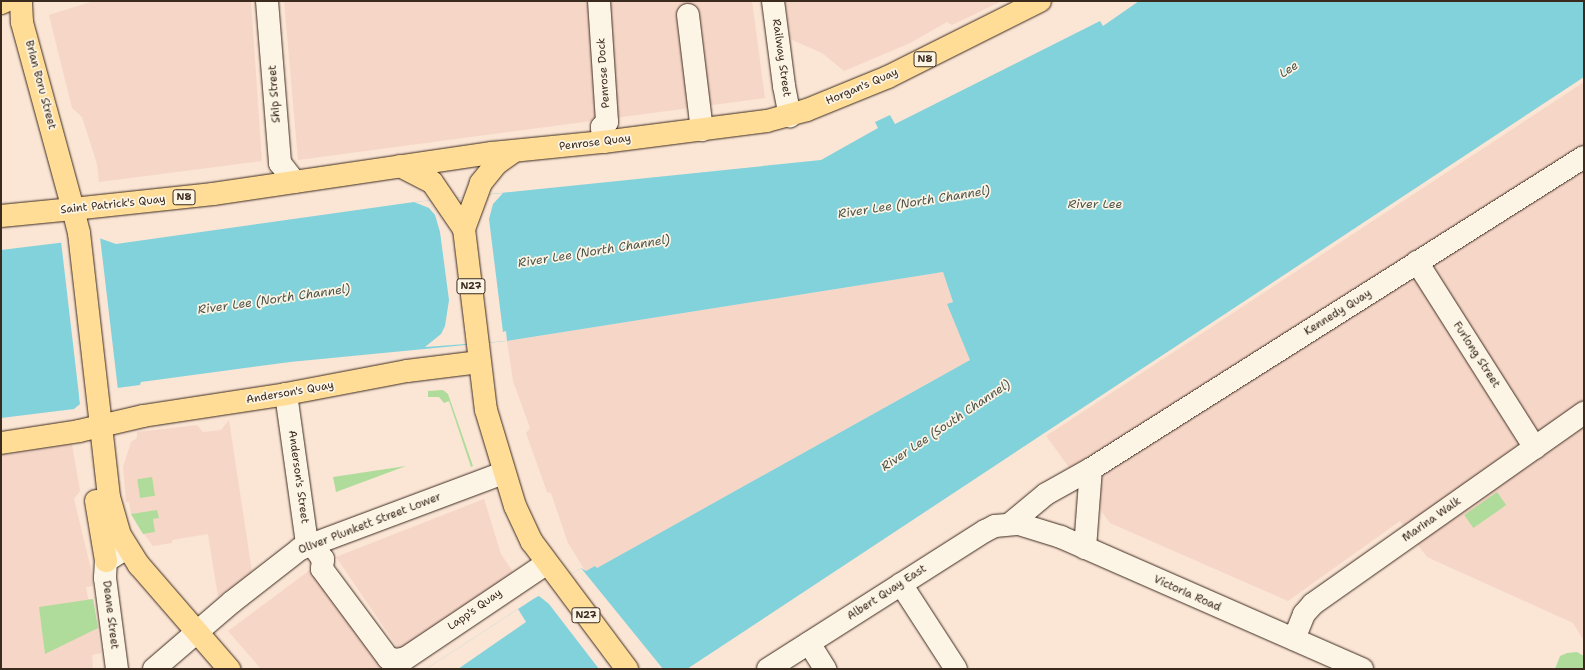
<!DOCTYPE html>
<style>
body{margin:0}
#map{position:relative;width:1585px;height:670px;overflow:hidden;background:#fbe5d5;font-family:"Shantell Sans",sans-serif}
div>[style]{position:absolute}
.built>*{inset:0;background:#f6d6c7}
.green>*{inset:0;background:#afdc9a;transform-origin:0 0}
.water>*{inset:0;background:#82d2db}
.pier>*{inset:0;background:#fbe5d5}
.roads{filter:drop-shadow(0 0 1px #3b2a1e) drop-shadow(0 0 1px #3b2a1e)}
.minor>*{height:22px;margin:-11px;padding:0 11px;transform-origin:11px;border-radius:11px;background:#fcf5e5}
.major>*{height:22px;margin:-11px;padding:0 11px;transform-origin:11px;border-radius:11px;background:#ffdd96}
.highway>*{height:22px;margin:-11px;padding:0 11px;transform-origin:11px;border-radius:11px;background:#ffdd96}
span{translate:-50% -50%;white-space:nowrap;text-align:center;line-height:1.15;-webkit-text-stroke:3.5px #fcf5e5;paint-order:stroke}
.shield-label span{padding:1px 3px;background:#fcf5e5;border:1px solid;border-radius:3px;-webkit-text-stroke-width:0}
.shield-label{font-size:10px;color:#3b2a1e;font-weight:700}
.street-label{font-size:11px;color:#3b2a1e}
.water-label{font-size:12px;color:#4d544d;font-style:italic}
.frame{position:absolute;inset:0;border:2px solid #3b2a1e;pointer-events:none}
</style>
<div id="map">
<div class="built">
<div style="clip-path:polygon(94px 1px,251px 1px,262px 161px,99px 182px,97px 164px,82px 117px,72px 108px,49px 15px)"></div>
<div style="clip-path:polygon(284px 1px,752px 1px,765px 98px,298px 160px)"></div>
<div style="clip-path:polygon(785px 1px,1002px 1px,952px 25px,947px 22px,910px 43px,844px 71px,822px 53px,790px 39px)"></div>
<div style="clip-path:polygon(1584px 82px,1584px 641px,1573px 623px,1427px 557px,1400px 521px,1288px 601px,1110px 523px,1046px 436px)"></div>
<div style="clip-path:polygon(943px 272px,953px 302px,948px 304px,970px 360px,597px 568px,586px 572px,568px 543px,551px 493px,547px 492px,526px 433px,530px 428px,513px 381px,507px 341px)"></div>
<div style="clip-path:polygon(229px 420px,252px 572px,218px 597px,208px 534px,172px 540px,172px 543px,153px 546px,138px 526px,131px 514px,129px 502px,126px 502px,123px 467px,131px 442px,137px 438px,137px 432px,197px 425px,203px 432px,213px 431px,221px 430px)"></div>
<div style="clip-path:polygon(72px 444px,80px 491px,74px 499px,91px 569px,93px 586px,86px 587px,88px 599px,93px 599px,101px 653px,92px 655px,93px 669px,1px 669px,1px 455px)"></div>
<div style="clip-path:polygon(484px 499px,501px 554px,515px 575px,402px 654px,336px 557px)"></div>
<div style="clip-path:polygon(314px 567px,390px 669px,261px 669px,228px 631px)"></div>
</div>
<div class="green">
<div style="clip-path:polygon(443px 390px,448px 394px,473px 466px,471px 467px,449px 401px,444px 403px,439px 397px,428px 397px,428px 391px)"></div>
<div style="clip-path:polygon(406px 466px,336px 492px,333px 477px)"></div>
<div style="left:152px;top:477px;width:19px;height:15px;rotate:81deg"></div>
<div style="left:1497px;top:492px;width:16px;height:40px;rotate:55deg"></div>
<div style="clip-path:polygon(157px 510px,159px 518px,153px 519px,155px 532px,143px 534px,131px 514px)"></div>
<div style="clip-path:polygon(93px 599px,98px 628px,45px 654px,39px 607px)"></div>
<div style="clip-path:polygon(1577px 652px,1584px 656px,1584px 668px,1555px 669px,1560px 656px,1567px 653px)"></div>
</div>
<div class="water">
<div style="clip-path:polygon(1139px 1px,1584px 1px,1584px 77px,687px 669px,426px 669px,581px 568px,586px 571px,595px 566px,597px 568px,970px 360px,947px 304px,953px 302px,943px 272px,507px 341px,290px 362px,141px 382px,140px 385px,79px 393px,80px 404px,74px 409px,1px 418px,1px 250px,99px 238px,116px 244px,414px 202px,821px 160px,878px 128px,875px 122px,890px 115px,895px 124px,1100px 21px,1103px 26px)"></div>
</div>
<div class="pier">
<div style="clip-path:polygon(503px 193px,493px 204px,489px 219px,503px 332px,506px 331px,507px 341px,425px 347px,441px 334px,445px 326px,449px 300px,440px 232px,435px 215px,429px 208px,414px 202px)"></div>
<div style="clip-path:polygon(100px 237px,118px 390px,81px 395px,80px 404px,61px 241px)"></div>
<div style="clip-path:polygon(581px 568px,663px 669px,599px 669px,549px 604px,539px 596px,534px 598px)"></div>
<div style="clip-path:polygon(518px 609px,526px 622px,458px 669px,426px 669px)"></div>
</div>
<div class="roads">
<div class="minor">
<div style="left:267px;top:1px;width:163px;rotate:85.4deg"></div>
<div style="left:280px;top:163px;width:24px;rotate:52deg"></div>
<div style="left:599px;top:1px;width:121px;rotate:86.2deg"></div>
<div style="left:607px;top:122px;width:7px;rotate:135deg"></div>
<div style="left:602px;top:127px;width:15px;rotate:86deg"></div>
<div style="left:773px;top:1px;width:86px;rotate:82.6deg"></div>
<div style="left:784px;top:86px;width:31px;rotate:79deg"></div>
<div style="left:688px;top:15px;width:116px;rotate:83.1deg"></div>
<div style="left:1417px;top:262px;width:220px;rotate:57.6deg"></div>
<div style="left:286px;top:394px;width:143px;rotate:82deg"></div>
<div style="left:306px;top:536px;width:29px;rotate:54deg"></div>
<div style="left:323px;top:559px;width:10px;rotate:96deg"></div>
<div style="left:322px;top:569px;width:111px;rotate:53.4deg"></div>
<div style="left:388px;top:658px;width:9px;rotate:13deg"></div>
<div style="left:397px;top:660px;width:9px;rotate:-13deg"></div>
<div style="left:406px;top:658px;width:169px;rotate:-33.9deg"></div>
<div style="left:1010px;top:524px;width:47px;rotate:-39.8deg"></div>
<div style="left:1046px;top:494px;width:51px;rotate:-29.1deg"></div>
<div style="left:1091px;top:469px;width:583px;rotate:-32.33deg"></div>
<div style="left:1085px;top:548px;width:79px;rotate:-85.7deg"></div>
<div style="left:901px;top:584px;width:101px;rotate:57.1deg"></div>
<div style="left:1294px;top:639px;width:27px;rotate:-68deg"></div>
<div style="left:1304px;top:614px;width:13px;rotate:-48deg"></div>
<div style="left:1313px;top:604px;width:332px;rotate:-35.2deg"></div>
<div style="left:809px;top:643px;width:31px;rotate:58deg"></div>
<div style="left:117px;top:669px;width:92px;rotate:-97.5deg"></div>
<div style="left:105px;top:578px;width:17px;rotate:-87deg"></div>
<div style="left:106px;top:561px;width:25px;rotate:-32deg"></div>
<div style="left:154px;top:669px;width:103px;rotate:-40.7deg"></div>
<div style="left:232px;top:602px;width:86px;rotate:-37.9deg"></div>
<div style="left:300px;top:549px;width:217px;rotate:-20.5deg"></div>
<div style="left:768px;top:669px;width:257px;rotate:-32.5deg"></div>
<div style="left:985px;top:531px;width:11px;rotate:-27deg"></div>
<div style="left:995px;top:526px;width:24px;rotate:-5deg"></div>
<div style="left:1019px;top:524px;width:44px;rotate:17.2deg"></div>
<div style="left:1061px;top:537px;width:329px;rotate:23.7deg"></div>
</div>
<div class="major">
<div style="left:1px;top:216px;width:72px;rotate:-5.6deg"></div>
<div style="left:73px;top:209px;width:194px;rotate:-105.3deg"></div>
<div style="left:22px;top:22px;width:21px;rotate:-93deg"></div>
<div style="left:101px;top:426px;width:71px;rotate:83.6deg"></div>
<div style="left:109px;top:497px;width:40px;rotate:74deg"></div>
<div style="left:120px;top:535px;width:36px;rotate:58deg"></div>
<div style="left:139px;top:565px;width:138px;rotate:49.1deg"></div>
<div style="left:96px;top:501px;width:61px;rotate:80.5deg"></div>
</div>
<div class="highway">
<div style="left:1px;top:3px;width:5px;rotate:-22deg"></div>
<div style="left:513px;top:152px;width:19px;rotate:145deg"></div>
<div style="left:497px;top:163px;width:26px;rotate:129deg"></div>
<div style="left:481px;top:183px;width:49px;rotate:110.3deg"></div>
<div style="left:464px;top:229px;width:182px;rotate:83.1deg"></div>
<div style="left:486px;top:410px;width:100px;rotate:73.2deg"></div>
<div style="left:515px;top:506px;width:40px;rotate:65deg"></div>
<div style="left:532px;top:542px;width:159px;rotate:53.2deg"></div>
<div style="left:400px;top:166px;width:36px;rotate:27deg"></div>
<div style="left:432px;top:182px;width:57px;rotate:55.8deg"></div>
<div style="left:101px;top:426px;width:194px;rotate:-96.5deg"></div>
<div style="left:79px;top:233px;width:25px;rotate:-104deg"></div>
<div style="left:73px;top:209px;width:141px;rotate:-6.1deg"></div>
<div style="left:213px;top:194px;width:282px;rotate:-8.4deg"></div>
<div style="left:492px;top:153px;width:112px;rotate:-5.7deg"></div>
<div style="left:603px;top:142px;width:165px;rotate:-7.3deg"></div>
<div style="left:767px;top:121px;width:41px;rotate:-15.4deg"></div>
<div style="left:807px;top:110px;width:87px;rotate:-22.2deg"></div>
<div style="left:888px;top:77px;width:170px;rotate:-26.6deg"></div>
<div style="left:1px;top:443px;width:79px;rotate:-8.7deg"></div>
<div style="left:79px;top:431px;width:66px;rotate:-13.2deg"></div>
<div style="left:143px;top:416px;width:145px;rotate:-8.7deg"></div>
<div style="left:286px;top:394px;width:123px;rotate:-10.8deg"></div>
<div style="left:407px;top:371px;width:73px;rotate:-7.1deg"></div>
</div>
</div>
<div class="shield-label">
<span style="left:925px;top:59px">N8</span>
<span style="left:184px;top:197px">N8</span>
<span style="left:471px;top:286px">N27</span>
<span style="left:586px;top:615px">N27</span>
</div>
<div class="street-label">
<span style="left:781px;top:58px;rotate:82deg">Railway Street</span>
<span style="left:604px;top:73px;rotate:-94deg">Penrose Dock</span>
<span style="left:40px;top:85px;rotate:75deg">Brian Boru Street</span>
<span style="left:862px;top:87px;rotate:-23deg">Horgan's Quay</span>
<span style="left:275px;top:94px;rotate:-94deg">Ship Street</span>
<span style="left:595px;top:143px;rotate:-7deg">Penrose Quay</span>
<span style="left:113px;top:205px;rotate:-6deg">Saint Patrick's Quay</span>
<span style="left:1338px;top:313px;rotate:-32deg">Kennedy Quay</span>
<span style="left:1476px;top:355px;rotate:57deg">Furlong Street</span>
<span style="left:290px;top:393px;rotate:-10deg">Anderson's Quay</span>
<span style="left:298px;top:477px;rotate:82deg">Anderson's Street</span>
<span style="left:1432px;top:520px;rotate:-35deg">Marina Walk</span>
<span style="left:370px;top:524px;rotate:-21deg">Oliver Plunkett Street Lower</span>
<span style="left:887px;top:593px;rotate:-33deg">Albert Quay East</span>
<span style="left:1187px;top:594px;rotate:24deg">Victoria Road</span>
<span style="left:475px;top:610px;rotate:-35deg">Lapp's Quay</span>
<span style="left:110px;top:615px;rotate:83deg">Deane Street</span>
</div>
<div class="water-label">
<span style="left:1289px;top:70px;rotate:-33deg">Lee</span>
<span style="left:914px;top:203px;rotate:-9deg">River Lee (North Channel)</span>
<span style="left:1095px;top:205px">River Lee</span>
<span style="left:594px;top:252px;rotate:-9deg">River Lee (North Channel)</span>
<span style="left:274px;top:300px;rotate:-8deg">River Lee (North Channel)</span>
<span style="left:946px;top:426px;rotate:-34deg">River Lee (South Channel)</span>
</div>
<div class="frame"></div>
</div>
